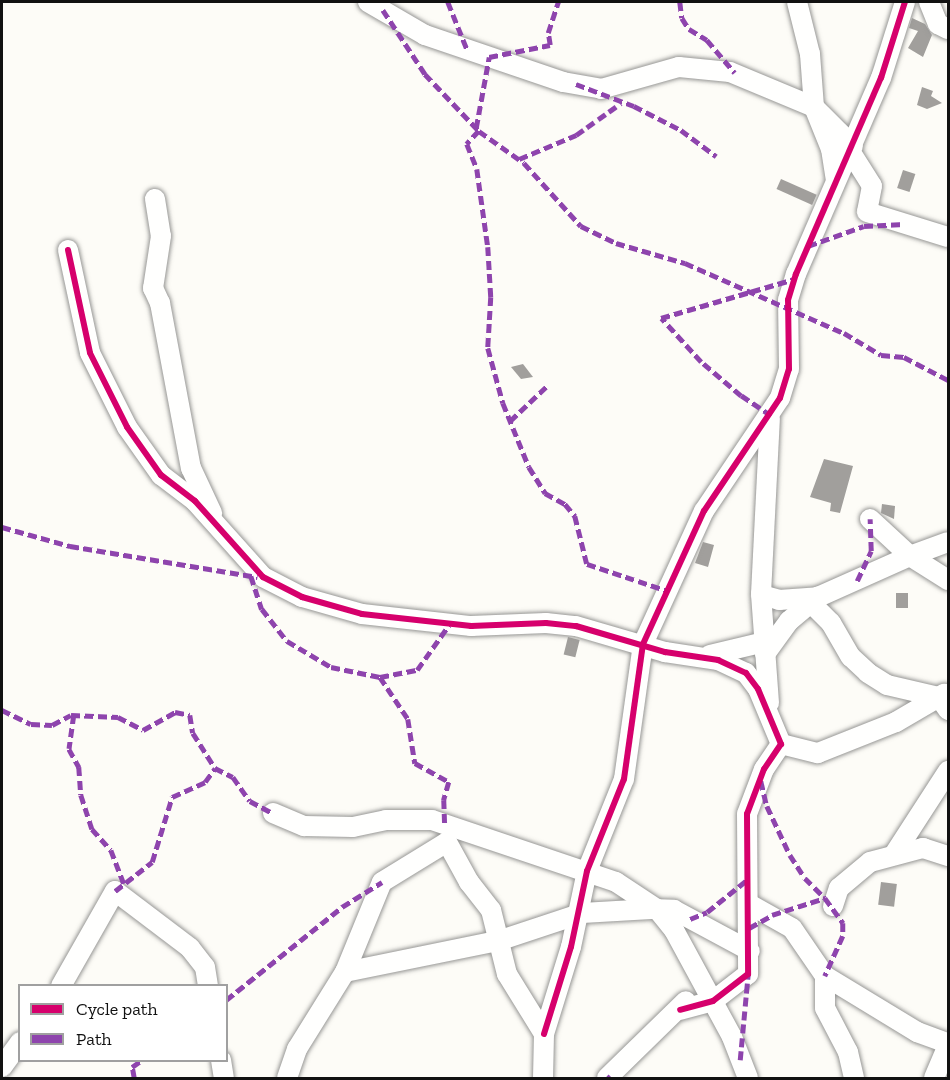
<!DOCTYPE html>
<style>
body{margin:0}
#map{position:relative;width:950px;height:1080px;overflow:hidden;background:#fdfcf7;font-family:"Zilla Slab",serif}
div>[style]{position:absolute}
.building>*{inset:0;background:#a19f9c;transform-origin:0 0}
.roads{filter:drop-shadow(0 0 2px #979795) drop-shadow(0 0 2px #979795)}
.minor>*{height:20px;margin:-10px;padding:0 10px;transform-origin:10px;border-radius:10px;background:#fffffe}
.quiet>*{height:4.5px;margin-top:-2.25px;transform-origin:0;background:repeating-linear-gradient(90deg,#8e44ad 0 9px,transparent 0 13.5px)}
.cycleway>*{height:6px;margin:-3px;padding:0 3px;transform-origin:3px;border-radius:3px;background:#d6006c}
span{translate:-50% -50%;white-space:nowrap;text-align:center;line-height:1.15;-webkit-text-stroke:6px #fff;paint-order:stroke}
.frame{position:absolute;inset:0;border:3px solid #111;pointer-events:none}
.legend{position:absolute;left:18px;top:984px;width:210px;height:78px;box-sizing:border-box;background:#fff;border:2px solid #a0a0a0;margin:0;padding:8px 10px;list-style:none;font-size:18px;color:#111}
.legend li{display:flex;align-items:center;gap:12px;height:30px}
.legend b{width:30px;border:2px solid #a0a0a0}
</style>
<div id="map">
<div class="building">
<div style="clip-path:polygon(912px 18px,925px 24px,932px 35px,923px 57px,908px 48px,918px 31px,909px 28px)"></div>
<div style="clip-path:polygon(922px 87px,933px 91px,931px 96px,942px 103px,927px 109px,917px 105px)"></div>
<div style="left:903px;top:170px;width:13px;height:19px;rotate:18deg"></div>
<div style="left:781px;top:179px;width:39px;height:11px;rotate:24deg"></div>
<div style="clip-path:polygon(523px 364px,533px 377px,521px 379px,511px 367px)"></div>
<div style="clip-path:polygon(824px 459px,853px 466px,840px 513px,830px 511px,831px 503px,810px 497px)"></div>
<div style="clip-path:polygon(882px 504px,895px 506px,894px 519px,881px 513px)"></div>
<div style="clip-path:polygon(703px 542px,714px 545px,708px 567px,695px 563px)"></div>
<div style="left:896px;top:593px;width:12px;height:15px"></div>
<div style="left:568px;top:637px;width:12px;height:18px;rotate:14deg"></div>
<div style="left:881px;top:882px;width:16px;height:23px;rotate:7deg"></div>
</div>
<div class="roads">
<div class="minor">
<div style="left:368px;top:2px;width:66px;rotate:30.1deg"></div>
<div style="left:425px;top:35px;width:146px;rotate:18.8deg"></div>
<div style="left:563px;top:82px;width:39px;rotate:10deg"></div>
<div style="left:601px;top:89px;width:81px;rotate:-15.8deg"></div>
<div style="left:679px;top:67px;width:51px;rotate:5.6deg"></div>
<div style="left:730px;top:72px;width:91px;rotate:22.6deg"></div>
<div style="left:814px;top:107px;width:55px;rotate:45deg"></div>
<div style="left:797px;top:2px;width:54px;rotate:76deg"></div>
<div style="left:810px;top:54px;width:53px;rotate:85.7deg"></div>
<div style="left:814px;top:107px;width:45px;rotate:68deg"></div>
<div style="left:831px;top:149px;width:30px;rotate:81deg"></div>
<div style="left:929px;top:2px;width:24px;rotate:68deg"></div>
<div style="left:938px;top:24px;width:11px;rotate:27deg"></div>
<div style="left:850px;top:151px;width:41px;rotate:57.8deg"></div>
<div style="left:872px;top:186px;width:26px;rotate:101deg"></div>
<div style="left:867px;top:212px;width:85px;rotate:17.2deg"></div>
<div style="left:155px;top:199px;width:37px;rotate:81deg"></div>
<div style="left:161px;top:236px;width:53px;rotate:98.7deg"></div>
<div style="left:153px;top:288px;width:17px;rotate:65deg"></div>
<div style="left:160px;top:303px;width:168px;rotate:79.4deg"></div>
<div style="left:191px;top:468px;width:50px;rotate:65deg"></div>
<div style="left:68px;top:250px;width:105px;rotate:77.9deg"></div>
<div style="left:90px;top:353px;width:83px;rotate:63.4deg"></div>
<div style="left:127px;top:427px;width:59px;rotate:54.7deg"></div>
<div style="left:161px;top:475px;width:43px;rotate:37.4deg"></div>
<div style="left:195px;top:501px;width:102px;rotate:48.2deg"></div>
<div style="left:263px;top:577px;width:44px;rotate:27.1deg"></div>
<div style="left:302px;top:597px;width:62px;rotate:15.8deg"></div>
<div style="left:362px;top:614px;width:110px;rotate:6.3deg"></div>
<div style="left:471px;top:626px;width:75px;rotate:-2.3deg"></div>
<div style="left:546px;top:623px;width:30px;rotate:6deg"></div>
<div style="left:576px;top:626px;width:93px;rotate:16.3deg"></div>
<div style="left:665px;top:652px;width:54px;rotate:8.6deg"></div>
<div style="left:718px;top:660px;width:31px;rotate:25deg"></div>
<div style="left:746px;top:673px;width:20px;rotate:53deg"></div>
<div style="left:758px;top:689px;width:60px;rotate:67.3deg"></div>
<div style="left:781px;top:744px;width:30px;rotate:124deg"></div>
<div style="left:764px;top:769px;width:48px;rotate:110.7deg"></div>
<div style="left:747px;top:814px;width:160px;rotate:89.6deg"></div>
<div style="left:748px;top:974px;width:44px;rotate:142.4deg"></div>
<div style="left:713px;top:1001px;width:34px;rotate:165deg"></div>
<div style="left:870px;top:519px;width:54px;rotate:42.8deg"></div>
<div style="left:910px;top:556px;width:40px;rotate:-20.2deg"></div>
<div style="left:762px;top:595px;width:18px;rotate:16deg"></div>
<div style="left:779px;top:600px;width:39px;rotate:-4deg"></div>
<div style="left:811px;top:603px;width:28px;rotate:45deg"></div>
<div style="left:831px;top:623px;width:39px;rotate:60deg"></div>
<div style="left:851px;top:657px;width:23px;rotate:43deg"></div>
<div style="left:868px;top:673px;width:22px;rotate:32deg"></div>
<div style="left:887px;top:685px;width:53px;rotate:13deg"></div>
<div style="left:939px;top:697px;width:16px;rotate:55deg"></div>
<div style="left:765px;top:654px;width:41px;rotate:-54deg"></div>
<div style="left:789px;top:621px;width:38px;rotate:-40deg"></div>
<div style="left:818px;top:597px;width:101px;rotate:-24deg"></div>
<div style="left:910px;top:556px;width:45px;rotate:32.3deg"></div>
<div style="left:710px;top:655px;width:56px;rotate:-13.5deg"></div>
<div style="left:769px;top:703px;width:109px;rotate:-94.2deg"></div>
<div style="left:761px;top:594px;width:176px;rotate:-87.1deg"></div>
<div style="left:781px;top:744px;width:38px;rotate:14deg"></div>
<div style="left:818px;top:753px;width:84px;rotate:-21.7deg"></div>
<div style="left:896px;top:722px;width:56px;rotate:-30.3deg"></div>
<div style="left:273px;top:813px;width:34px;rotate:23deg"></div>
<div style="left:304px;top:826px;width:49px;rotate:1.2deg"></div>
<div style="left:353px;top:827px;width:34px;rotate:-12deg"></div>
<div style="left:386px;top:820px;width:46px"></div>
<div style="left:432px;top:820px;width:194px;rotate:18.6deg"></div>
<div style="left:616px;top:882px;width:49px;rotate:33.4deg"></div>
<div style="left:657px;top:909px;width:27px;rotate:51deg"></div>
<div style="left:674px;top:930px;width:122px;rotate:61.5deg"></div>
<div style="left:732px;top:1037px;width:44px;rotate:68.7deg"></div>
<div style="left:895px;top:853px;width:98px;rotate:-57.1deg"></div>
<div style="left:749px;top:904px;width:49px;rotate:29.2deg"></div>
<div style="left:792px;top:928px;width:58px;rotate:55.5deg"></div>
<div style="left:825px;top:976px;width:32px;rotate:90deg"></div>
<div style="left:825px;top:1008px;width:50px;rotate:62.4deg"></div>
<div style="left:848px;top:1052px;width:27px;rotate:77deg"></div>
<div style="left:833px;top:906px;width:19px;rotate:-72deg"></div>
<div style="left:839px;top:888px;width:40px;rotate:-40deg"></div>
<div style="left:870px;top:862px;width:55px;rotate:-14.8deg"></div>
<div style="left:923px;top:848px;width:26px;rotate:18deg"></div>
<div style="left:345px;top:972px;width:156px;rotate:-11.5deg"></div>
<div style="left:498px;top:941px;width:89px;rotate:-18.4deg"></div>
<div style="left:582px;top:913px;width:69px;rotate:-3.3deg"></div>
<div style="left:651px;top:909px;width:23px;rotate:2deg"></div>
<div style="left:674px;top:910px;width:86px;rotate:28.3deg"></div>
<div style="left:825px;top:976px;width:108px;rotate:31.3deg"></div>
<div style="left:917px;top:1032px;width:33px;rotate:20deg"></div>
<div style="left:61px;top:986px;width:109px;rotate:-60.4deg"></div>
<div style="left:115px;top:891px;width:94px;rotate:37.2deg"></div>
<div style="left:190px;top:948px;width:24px;rotate:52deg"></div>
<div style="left:205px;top:967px;width:19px;rotate:81deg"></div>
<div style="left:544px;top:1034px;width:91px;rotate:-72.8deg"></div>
<div style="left:571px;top:947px;width:78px;rotate:-78.1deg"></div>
<div style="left:587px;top:871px;width:99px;rotate:-68.1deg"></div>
<div style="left:624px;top:779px;width:136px;rotate:-82deg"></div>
<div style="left:643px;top:644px;width:146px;rotate:-65.4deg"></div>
<div style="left:704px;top:511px;width:136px;rotate:-56.1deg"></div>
<div style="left:780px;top:398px;width:30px;rotate:-73deg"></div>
<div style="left:789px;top:369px;width:69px;rotate:-90.8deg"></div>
<div style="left:788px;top:300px;width:27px;rotate:-73deg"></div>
<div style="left:796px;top:274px;width:214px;rotate:-66.6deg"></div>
<div style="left:881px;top:78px;width:80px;rotate:-72.5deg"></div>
<div style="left:221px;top:1060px;width:18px;rotate:81deg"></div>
<div style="left:2px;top:1067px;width:31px;rotate:-54deg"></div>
<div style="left:287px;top:1078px;width:31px;rotate:-71deg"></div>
<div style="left:297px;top:1049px;width:91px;rotate:-58.1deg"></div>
<div style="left:345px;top:972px;width:97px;rotate:-67.7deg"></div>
<div style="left:382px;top:882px;width:76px;rotate:-31.6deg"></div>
<div style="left:447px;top:842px;width:46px;rotate:61.2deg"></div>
<div style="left:469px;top:882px;width:36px;rotate:52deg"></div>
<div style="left:491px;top:910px;width:66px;rotate:76deg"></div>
<div style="left:507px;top:974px;width:70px;rotate:58.3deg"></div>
<div style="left:544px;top:1034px;width:44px;rotate:91.3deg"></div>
<div style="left:607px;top:1078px;width:110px;rotate:-44.3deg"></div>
<div style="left:934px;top:1078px;width:36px;rotate:-67deg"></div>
</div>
</div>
<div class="quiet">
<div style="left:448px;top:2px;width:51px;rotate:68deg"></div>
<div style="left:680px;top:2px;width:16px;rotate:83deg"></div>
<div style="left:682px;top:18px;width:13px;rotate:58deg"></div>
<div style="left:689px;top:29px;width:21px;rotate:31deg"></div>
<div style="left:707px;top:40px;width:43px;rotate:49.7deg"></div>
<div style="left:383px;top:10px;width:77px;rotate:56.7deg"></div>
<div style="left:425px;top:74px;width:79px;rotate:46.5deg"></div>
<div style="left:479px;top:131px;width:55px;rotate:35.4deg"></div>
<div style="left:524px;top:163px;width:85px;rotate:47.9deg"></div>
<div style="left:581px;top:226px;width:39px;rotate:26deg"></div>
<div style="left:616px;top:243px;width:72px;rotate:16.2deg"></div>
<div style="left:685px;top:263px;width:174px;rotate:23.8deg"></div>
<div style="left:844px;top:333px;width:43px;rotate:30.7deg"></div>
<div style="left:881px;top:355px;width:23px;rotate:5deg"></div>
<div style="left:904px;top:357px;width:50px;rotate:27.6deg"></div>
<div style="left:576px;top:84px;width:62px;rotate:20.8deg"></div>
<div style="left:634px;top:106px;width:53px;rotate:27.1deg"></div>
<div style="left:681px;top:130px;width:44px;rotate:36.6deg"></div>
<div style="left:476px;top:128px;width:72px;rotate:-79.6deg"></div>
<div style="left:489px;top:57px;width:62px;rotate:-11.1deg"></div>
<div style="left:550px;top:45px;width:12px;rotate:-99deg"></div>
<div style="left:548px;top:33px;width:33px;rotate:-72deg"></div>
<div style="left:479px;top:131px;width:18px;rotate:133deg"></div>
<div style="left:467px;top:144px;width:27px;rotate:68deg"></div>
<div style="left:477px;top:169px;width:79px;rotate:82deg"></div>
<div style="left:488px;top:247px;width:50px;rotate:86.6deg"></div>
<div style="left:491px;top:297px;width:51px;rotate:93.4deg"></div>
<div style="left:488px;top:348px;width:57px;rotate:74.7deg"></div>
<div style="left:503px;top:403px;width:69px;rotate:67.9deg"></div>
<div style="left:529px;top:467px;width:31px;rotate:58deg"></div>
<div style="left:545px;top:493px;width:23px;rotate:29deg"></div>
<div style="left:565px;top:504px;width:16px;rotate:50deg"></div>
<div style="left:575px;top:516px;width:49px;rotate:76deg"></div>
<div style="left:587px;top:564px;width:85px;rotate:18.4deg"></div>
<div style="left:519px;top:159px;width:62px;rotate:-22.8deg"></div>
<div style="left:576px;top:135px;width:55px;rotate:-35.4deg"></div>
<div style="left:808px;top:246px;width:59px;rotate:-19.7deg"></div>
<div style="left:864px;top:226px;width:40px;rotate:-2.9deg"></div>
<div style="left:771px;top:416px;width:36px;rotate:-146deg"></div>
<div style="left:741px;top:396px;width:52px;rotate:-139.6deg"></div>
<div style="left:701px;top:362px;width:59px;rotate:-132.3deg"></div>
<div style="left:661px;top:318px;width:139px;rotate:-16.3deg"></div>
<div style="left:510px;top:421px;width:54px;rotate:-43.5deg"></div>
<div style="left:2px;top:527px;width:71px;rotate:15.6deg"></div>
<div style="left:70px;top:546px;width:190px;rotate:9.4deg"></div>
<div style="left:251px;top:576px;width:35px;rotate:72deg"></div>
<div style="left:262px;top:609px;width:41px;rotate:52deg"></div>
<div style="left:287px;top:641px;width:51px;rotate:30.6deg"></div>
<div style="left:331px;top:667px;width:50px;rotate:11.5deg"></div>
<div style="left:380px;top:677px;width:38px;rotate:-11deg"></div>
<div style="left:417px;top:670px;width:55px;rotate:-54.6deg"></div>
<div style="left:857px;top:581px;width:33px;rotate:-65deg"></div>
<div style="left:871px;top:551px;width:32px;rotate:-92deg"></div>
<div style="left:380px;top:677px;width:50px;rotate:56.3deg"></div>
<div style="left:408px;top:719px;width:45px;rotate:81deg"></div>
<div style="left:415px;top:763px;width:39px;rotate:29deg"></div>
<div style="left:449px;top:782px;width:19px;rotate:106deg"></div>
<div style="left:444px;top:800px;width:23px;rotate:88deg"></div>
<div style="left:2px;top:710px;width:32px;rotate:26deg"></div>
<div style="left:31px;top:724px;width:21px;rotate:3deg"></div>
<div style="left:52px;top:725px;width:21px;rotate:-28deg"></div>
<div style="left:71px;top:715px;width:47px;rotate:2.4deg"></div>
<div style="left:118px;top:717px;width:28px;rotate:27deg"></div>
<div style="left:143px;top:730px;width:37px;rotate:-29deg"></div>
<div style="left:175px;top:712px;width:15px;rotate:11deg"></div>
<div style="left:190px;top:715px;width:18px;rotate:81deg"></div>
<div style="left:193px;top:733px;width:41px;rotate:57.8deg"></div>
<div style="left:215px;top:768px;width:20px;rotate:27deg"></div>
<div style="left:233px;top:777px;width:29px;rotate:55deg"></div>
<div style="left:250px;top:801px;width:26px;rotate:28deg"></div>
<div style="left:74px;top:715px;width:34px;rotate:98deg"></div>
<div style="left:69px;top:749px;width:21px;rotate:61deg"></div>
<div style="left:79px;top:767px;width:28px;rotate:86deg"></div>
<div style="left:81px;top:795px;width:36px;rotate:72deg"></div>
<div style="left:92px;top:829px;width:28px;rotate:48deg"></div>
<div style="left:111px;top:850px;width:36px;rotate:69deg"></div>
<div style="left:761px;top:781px;width:26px;rotate:77deg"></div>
<div style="left:767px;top:806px;width:54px;rotate:64.9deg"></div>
<div style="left:790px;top:855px;width:27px;rotate:57deg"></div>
<div style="left:805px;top:878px;width:28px;rotate:45deg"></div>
<div style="left:115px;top:891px;width:47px;rotate:-38.1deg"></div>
<div style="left:152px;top:862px;width:68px;rotate:-72.9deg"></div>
<div style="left:172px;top:797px;width:36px;rotate:-24deg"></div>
<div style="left:205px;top:782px;width:17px;rotate:-54deg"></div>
<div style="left:690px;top:919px;width:18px;rotate:-22deg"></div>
<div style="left:707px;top:912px;width:51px;rotate:-38.7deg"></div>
<div style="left:749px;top:928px;width:26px;rotate:-29deg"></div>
<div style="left:772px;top:915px;width:56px;rotate:-17.8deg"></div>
<div style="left:825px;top:898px;width:31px;rotate:54deg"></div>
<div style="left:843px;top:923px;width:13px;rotate:90deg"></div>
<div style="left:843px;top:936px;width:44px;rotate:114.2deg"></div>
<div style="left:226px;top:1000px;width:149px;rotate:-38.7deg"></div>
<div style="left:342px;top:907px;width:47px;rotate:-32deg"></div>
<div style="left:740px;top:1060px;width:86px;rotate:-84.7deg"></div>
<div style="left:134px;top:1078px;width:11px;rotate:-100deg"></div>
<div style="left:132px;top:1067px;width:12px;rotate:-35deg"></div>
<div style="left:608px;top:1078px;width:3px;rotate:-45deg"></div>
</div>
<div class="cycleway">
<div style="left:68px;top:250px;width:105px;rotate:77.9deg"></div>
<div style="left:90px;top:353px;width:83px;rotate:63.4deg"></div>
<div style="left:127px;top:427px;width:59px;rotate:54.7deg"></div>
<div style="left:161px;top:475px;width:43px;rotate:37.4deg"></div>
<div style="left:195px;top:501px;width:102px;rotate:48.2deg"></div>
<div style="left:263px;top:577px;width:44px;rotate:27.1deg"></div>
<div style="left:302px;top:597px;width:62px;rotate:15.8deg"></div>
<div style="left:362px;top:614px;width:110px;rotate:6.3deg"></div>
<div style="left:471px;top:626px;width:75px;rotate:-2.3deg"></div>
<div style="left:546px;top:623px;width:30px;rotate:6deg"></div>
<div style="left:576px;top:626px;width:93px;rotate:16.3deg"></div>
<div style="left:665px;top:652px;width:54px;rotate:8.6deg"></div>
<div style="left:718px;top:660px;width:31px;rotate:25deg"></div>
<div style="left:746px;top:673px;width:20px;rotate:53deg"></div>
<div style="left:758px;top:689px;width:60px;rotate:67.3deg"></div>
<div style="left:781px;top:744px;width:30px;rotate:124deg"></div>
<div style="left:764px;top:769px;width:48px;rotate:110.7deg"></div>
<div style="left:747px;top:814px;width:160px;rotate:89.6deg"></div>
<div style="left:748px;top:974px;width:44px;rotate:142.4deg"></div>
<div style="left:713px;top:1001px;width:34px;rotate:165deg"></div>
<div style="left:544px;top:1034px;width:91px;rotate:-72.8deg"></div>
<div style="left:571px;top:947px;width:78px;rotate:-78.1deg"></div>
<div style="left:587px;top:871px;width:99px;rotate:-68.1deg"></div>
<div style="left:624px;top:779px;width:136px;rotate:-82deg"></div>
<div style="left:643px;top:644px;width:146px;rotate:-65.4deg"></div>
<div style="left:704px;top:511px;width:136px;rotate:-56.1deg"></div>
<div style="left:780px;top:398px;width:30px;rotate:-73deg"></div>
<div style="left:789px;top:369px;width:69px;rotate:-90.8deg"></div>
<div style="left:788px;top:300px;width:27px;rotate:-73deg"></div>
<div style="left:796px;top:274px;width:214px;rotate:-66.6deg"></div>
<div style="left:881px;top:78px;width:80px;rotate:-72.5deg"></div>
</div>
<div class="frame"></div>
<ul class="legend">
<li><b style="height:8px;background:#d6006c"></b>Cycle path</li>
<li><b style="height:8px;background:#8e44ad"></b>Path</li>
</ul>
</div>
